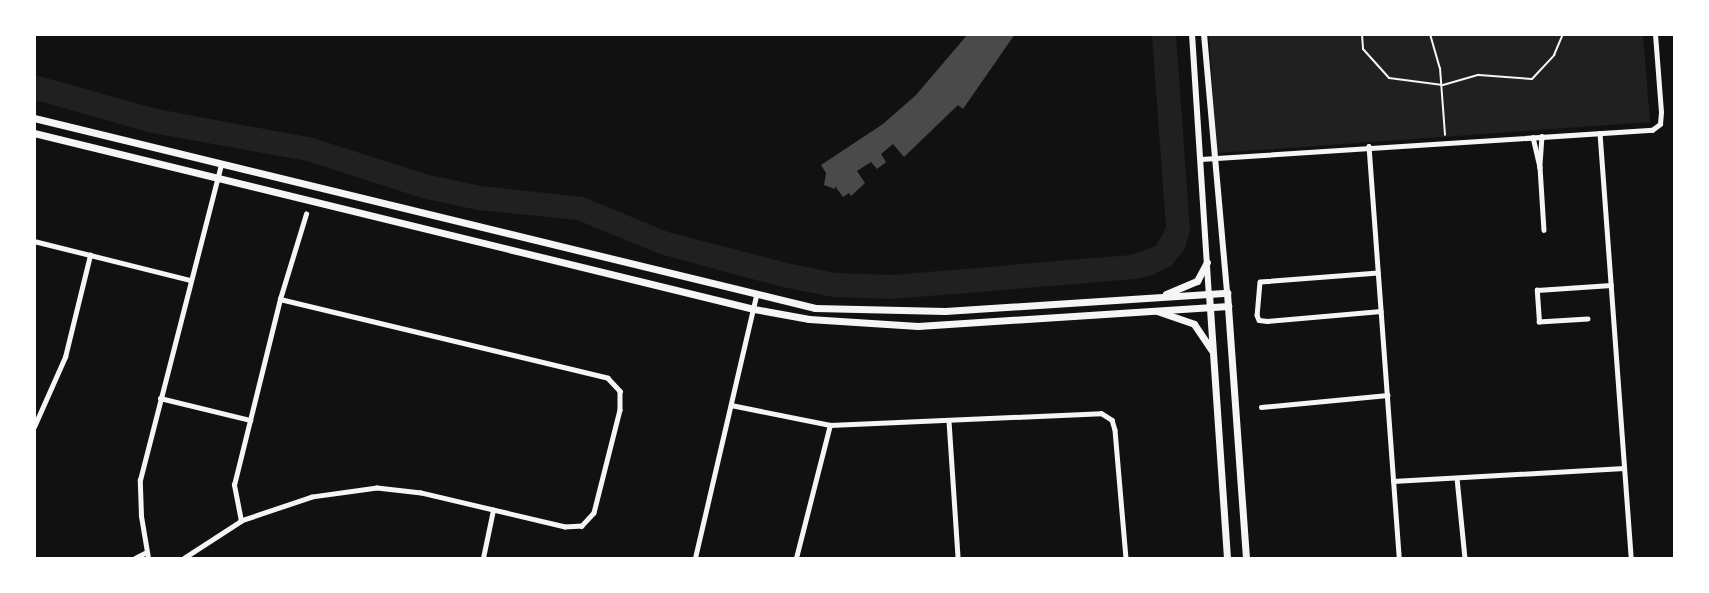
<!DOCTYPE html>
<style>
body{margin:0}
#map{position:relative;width:1709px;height:593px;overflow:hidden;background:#111;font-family:"Sofia Sans Condensed",sans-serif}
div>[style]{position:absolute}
.green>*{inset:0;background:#202020}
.building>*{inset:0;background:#4a4a4a}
.path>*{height:2px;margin:-1px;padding:0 1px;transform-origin:1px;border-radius:1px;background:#f5f5f5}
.minor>*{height:4.5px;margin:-2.25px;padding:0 2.25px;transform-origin:2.25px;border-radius:2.25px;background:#f5f5f5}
.tertiary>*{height:6px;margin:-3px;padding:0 3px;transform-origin:3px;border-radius:3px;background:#f5f5f5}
.secondary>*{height:7px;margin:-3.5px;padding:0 3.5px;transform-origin:3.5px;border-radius:3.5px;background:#f5f5f5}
span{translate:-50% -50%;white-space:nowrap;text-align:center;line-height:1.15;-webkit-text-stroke:4.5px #fff;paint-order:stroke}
.frame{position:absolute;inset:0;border:36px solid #fff;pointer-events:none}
</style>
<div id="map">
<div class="green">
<div style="clip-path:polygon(1152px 35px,1176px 35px,1190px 230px,1185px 248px,1172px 265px,1153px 275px,1135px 279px,892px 299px,833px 297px,782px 287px,660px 254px,577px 220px,477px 210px,422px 198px,307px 161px,152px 133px,35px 100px,35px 75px,157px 109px,313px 138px,429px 175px,481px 186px,583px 197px,668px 232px,787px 263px,836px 273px,892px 275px,1131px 255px,1156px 246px,1166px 228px)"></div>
<div style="clip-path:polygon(1209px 35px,1643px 35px,1650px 122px,1217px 153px)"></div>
</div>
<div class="building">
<div style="clip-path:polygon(968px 34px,1015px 34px,963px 109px,958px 105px,904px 157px,893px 144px,881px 154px,886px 162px,877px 169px,871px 162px,857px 171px,865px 183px,851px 196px,849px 193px,843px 197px,835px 186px,835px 189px,824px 185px,826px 173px,821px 165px,883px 124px,916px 95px)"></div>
</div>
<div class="path">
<div style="left:1362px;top:34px;width:15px;rotate:86deg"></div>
<div style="left:1363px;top:49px;width:39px;rotate:48deg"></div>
<div style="left:1389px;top:78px;width:54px;rotate:7.4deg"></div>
<div style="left:1443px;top:85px;width:37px;rotate:-16deg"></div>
<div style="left:1479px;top:75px;width:53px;rotate:4.3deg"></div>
<div style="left:1532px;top:79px;width:33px;rotate:-47deg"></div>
<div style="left:1554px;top:55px;width:23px;rotate:-67deg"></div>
<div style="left:1430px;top:34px;width:35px;rotate:74deg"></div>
<div style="left:1440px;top:68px;width:67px;rotate:85.7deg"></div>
</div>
<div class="minor">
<div style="left:1600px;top:133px;width:426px;rotate:85.8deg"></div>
<div style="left:1542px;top:136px;width:31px;rotate:94deg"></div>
<div style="left:1540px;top:167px;width:63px;rotate:86.4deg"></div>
<div style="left:1533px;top:137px;width:31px;rotate:77deg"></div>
<div style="left:1369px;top:146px;width:413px;rotate:85.8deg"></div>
<div style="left:1201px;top:159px;width:452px;rotate:-3.7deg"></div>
<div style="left:1652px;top:130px;width:10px;rotate:-37deg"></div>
<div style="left:1660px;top:124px;width:12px;rotate:-85deg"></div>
<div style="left:1661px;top:112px;width:78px;rotate:-94.4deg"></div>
<div style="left:34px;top:241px;width:161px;rotate:14deg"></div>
<div style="left:1378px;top:273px;width:118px;rotate:175.6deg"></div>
<div style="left:1260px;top:282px;width:33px;rotate:95deg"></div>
<div style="left:1257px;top:315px;width:5px;rotate:68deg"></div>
<div style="left:1259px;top:320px;width:8px;rotate:7deg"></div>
<div style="left:1267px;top:321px;width:114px;rotate:-5deg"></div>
<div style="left:280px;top:299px;width:337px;rotate:13.5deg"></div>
<div style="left:608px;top:378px;width:18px;rotate:47deg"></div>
<div style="left:620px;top:391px;width:19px;rotate:90deg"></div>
<div style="left:620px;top:410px;width:106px;rotate:104.2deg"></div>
<div style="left:594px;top:513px;width:18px;rotate:133deg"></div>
<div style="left:582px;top:526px;width:17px;rotate:177deg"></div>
<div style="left:565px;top:527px;width:148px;rotate:-166.7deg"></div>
<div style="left:421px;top:493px;width:44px;rotate:-173.5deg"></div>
<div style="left:377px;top:488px;width:66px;rotate:172.1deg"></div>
<div style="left:312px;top:497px;width:75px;rotate:161.3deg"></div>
<div style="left:241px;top:521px;width:37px;rotate:-101deg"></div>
<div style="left:234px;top:485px;width:192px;rotate:-76.1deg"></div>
<div style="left:280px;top:299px;width:89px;rotate:-73deg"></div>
<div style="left:1588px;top:319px;width:49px;rotate:176.5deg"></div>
<div style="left:1539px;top:322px;width:32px;rotate:-94deg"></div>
<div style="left:1537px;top:290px;width:74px;rotate:-3.9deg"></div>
<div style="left:160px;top:398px;width:93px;rotate:13.7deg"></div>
<div style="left:731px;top:405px;width:101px;rotate:11.4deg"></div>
<div style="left:830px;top:425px;width:271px;rotate:-2.5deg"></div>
<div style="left:1101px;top:413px;width:13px;rotate:32deg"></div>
<div style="left:1112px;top:420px;width:10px;rotate:73deg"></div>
<div style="left:1115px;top:430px;width:128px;rotate:85.1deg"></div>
<div style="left:1261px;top:407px;width:127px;rotate:-5.4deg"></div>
<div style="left:949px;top:421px;width:137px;rotate:86.2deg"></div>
<div style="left:34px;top:427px;width:77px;rotate:-66.1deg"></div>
<div style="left:65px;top:357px;width:105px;rotate:-76.2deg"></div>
<div style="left:1457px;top:478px;width:80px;rotate:84.3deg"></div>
<div style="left:1393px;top:481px;width:231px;rotate:-3.2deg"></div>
<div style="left:135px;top:558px;width:11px;rotate:-27deg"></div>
<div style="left:148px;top:558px;width:43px;rotate:-99.5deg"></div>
<div style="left:141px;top:516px;width:36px;rotate:-92deg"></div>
<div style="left:140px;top:480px;width:326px;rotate:-75.6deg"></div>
<div style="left:184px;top:558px;width:68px;rotate:-33deg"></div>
<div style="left:483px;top:558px;width:49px;rotate:-78.2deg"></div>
<div style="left:695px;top:558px;width:269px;rotate:-76.9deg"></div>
<div style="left:796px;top:558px;width:137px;rotate:-75.7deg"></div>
</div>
<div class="tertiary">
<div style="left:1192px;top:34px;width:261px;rotate:86.3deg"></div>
<div style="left:1204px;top:34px;width:260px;rotate:84.9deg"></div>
</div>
<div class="secondary">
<div style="left:34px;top:118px;width:804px;rotate:13.67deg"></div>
<div style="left:815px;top:308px;width:130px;rotate:1.3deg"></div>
<div style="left:945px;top:311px;width:283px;rotate:-3.7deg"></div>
<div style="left:1227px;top:293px;width:266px;rotate:85.9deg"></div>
<div style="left:34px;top:133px;width:741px;rotate:13.74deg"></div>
<div style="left:754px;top:309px;width:56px;rotate:10.3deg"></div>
<div style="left:809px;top:319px;width:109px;rotate:3.7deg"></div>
<div style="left:918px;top:326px;width:311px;rotate:-3.7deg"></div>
<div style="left:1166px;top:294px;width:34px;rotate:-23deg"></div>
<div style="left:1197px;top:281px;width:21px;rotate:-62deg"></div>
<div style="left:1209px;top:294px;width:265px;rotate:86.1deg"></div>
<div style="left:1157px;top:311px;width:39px;rotate:19deg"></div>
<div style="left:1194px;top:324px;width:32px;rotate:56deg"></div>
</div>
<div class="frame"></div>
</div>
